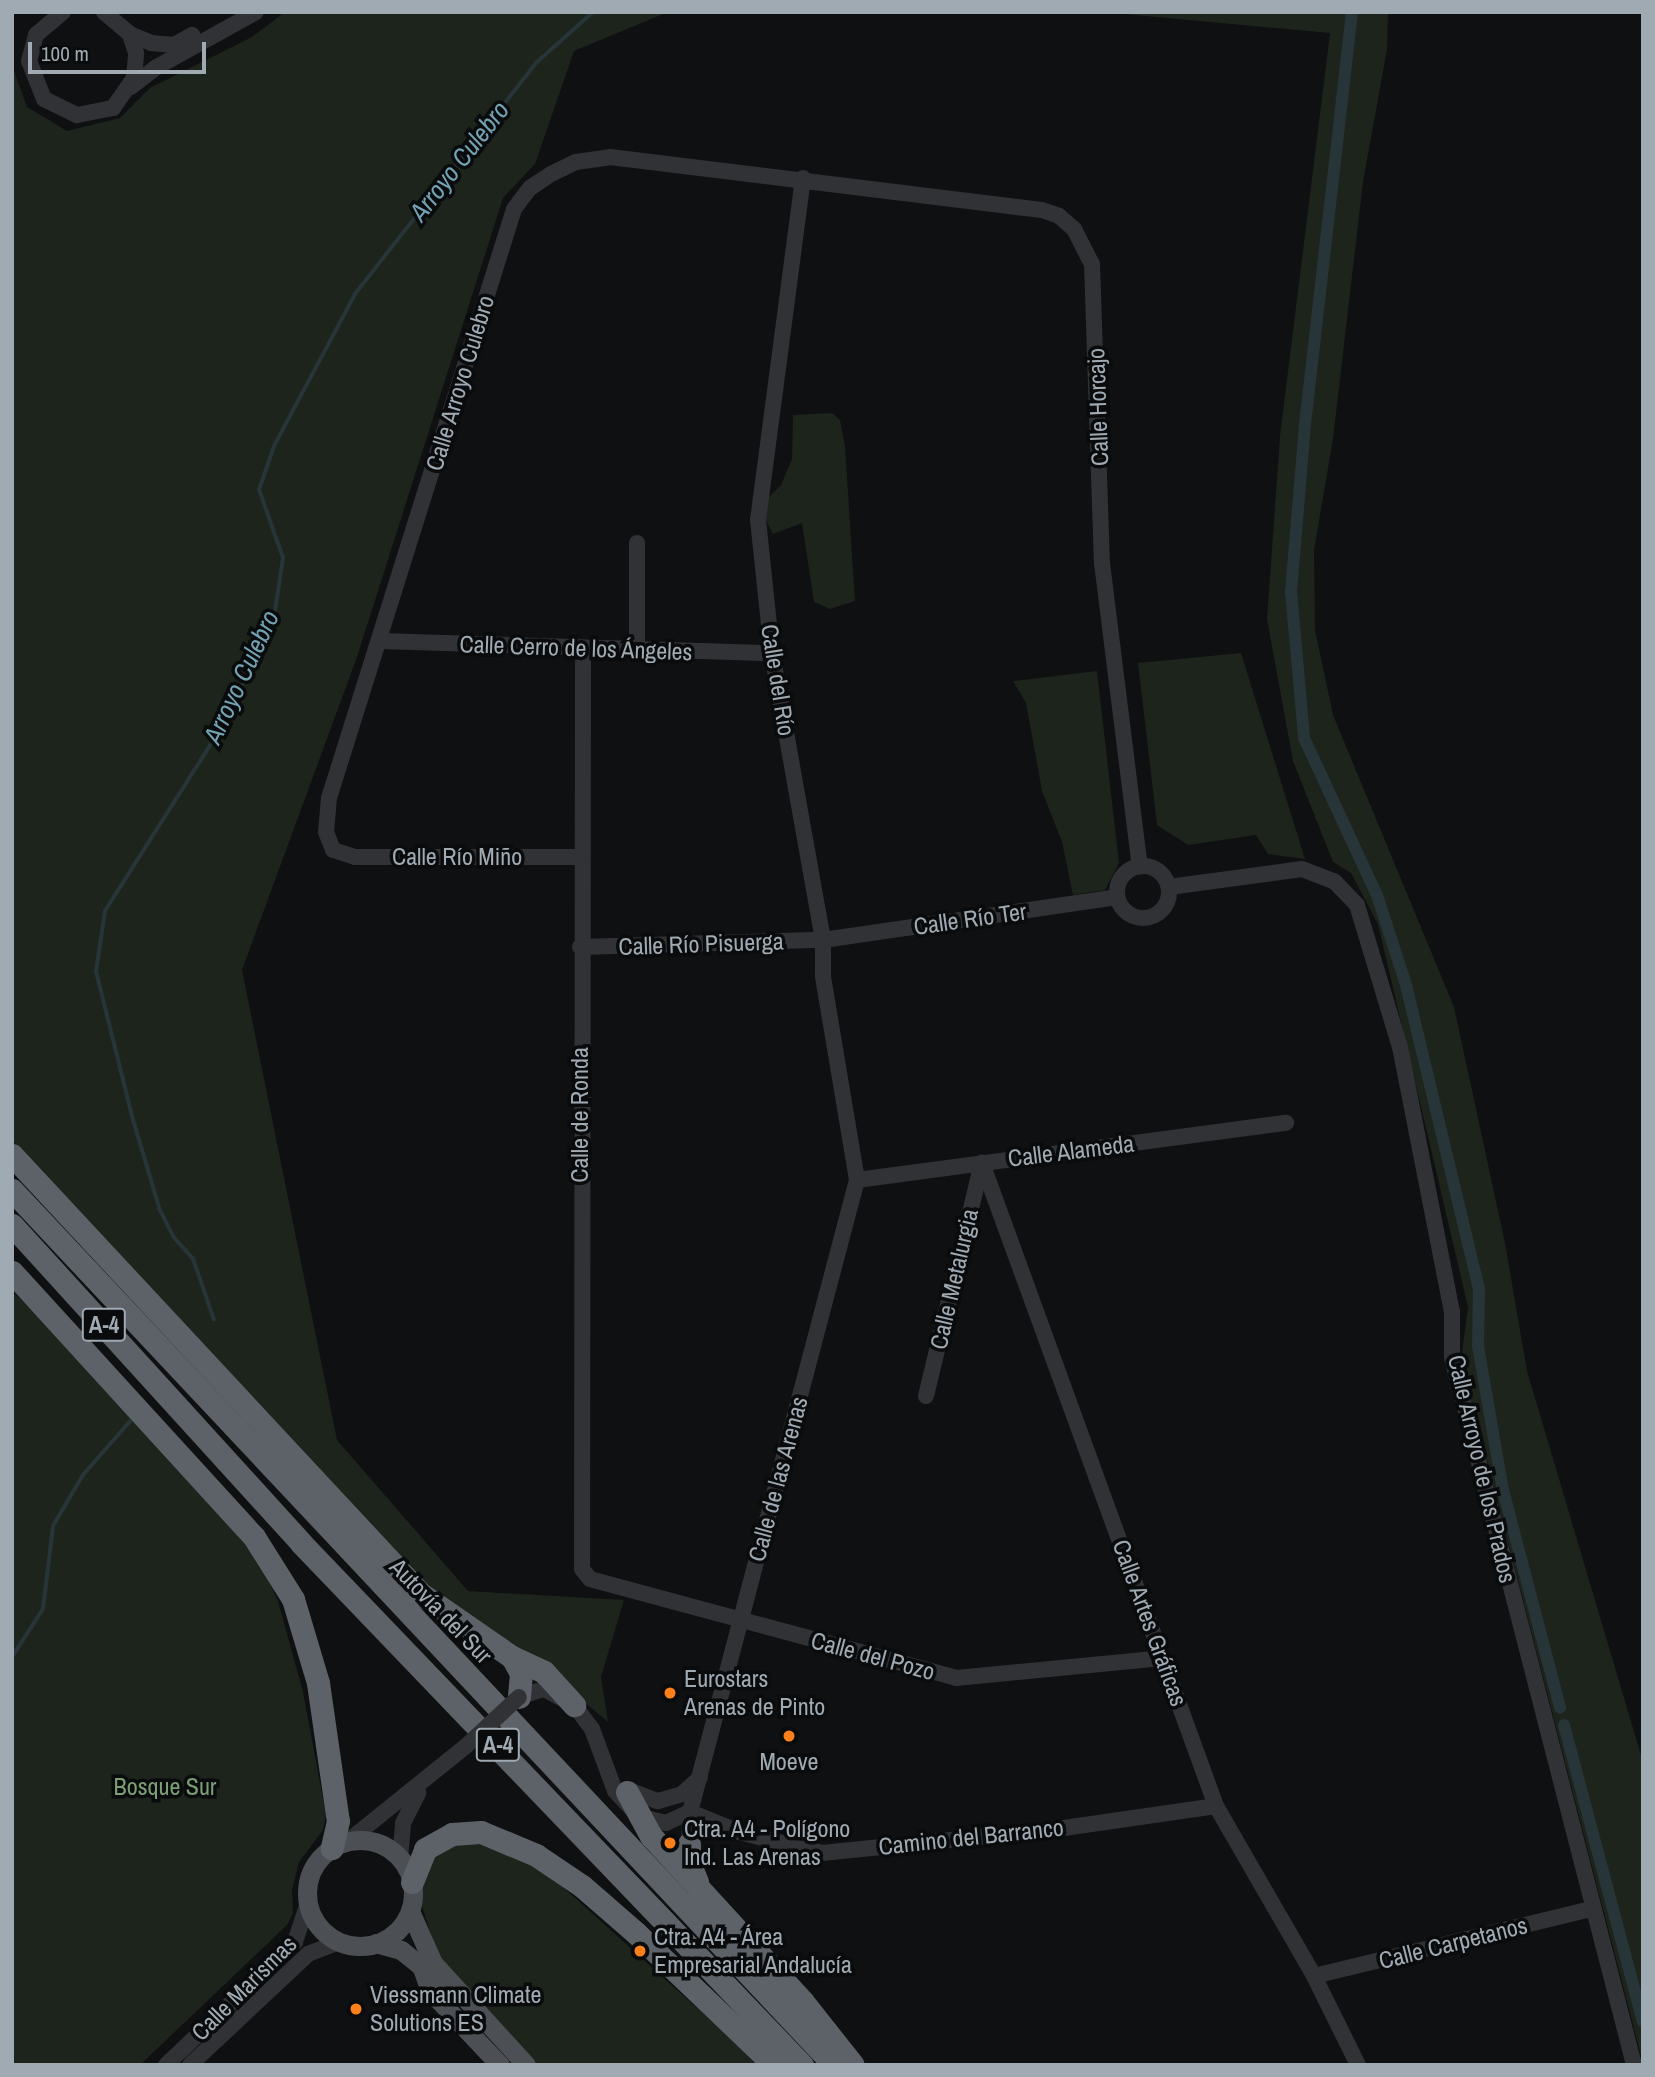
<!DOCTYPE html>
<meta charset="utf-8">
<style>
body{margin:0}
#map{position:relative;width:1655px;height:2077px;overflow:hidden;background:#0f1011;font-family:"Archivo Narrow",sans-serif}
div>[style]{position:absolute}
.green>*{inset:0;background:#1c241c}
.stream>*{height:3.5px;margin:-1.75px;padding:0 1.75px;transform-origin:1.75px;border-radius:1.75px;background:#273438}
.canal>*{height:12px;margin:-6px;padding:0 6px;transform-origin:6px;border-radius:6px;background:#273438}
.minor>*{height:16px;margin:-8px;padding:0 8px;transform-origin:8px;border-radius:8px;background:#303236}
.minor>.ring{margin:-8px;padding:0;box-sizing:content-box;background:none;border:16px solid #303236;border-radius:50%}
.major>*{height:19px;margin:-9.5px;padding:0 9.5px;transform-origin:9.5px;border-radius:9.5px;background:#4c5055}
.major>.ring{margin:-9.5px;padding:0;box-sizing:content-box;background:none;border:19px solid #4c5055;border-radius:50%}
.highway>*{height:23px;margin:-11.5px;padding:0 11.5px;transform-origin:11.5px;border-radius:11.5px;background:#5c6268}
.minor-bridge>*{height:16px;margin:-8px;padding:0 8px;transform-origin:8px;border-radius:8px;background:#303236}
.dots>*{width:19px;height:19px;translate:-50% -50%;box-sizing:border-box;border:4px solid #0a0b0c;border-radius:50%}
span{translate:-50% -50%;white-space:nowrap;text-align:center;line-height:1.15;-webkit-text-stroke:7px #0a0b0c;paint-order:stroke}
.shield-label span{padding:2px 5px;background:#0a0b0c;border:2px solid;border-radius:5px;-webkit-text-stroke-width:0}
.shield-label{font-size:23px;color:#9faab3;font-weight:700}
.street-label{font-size:24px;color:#9faab3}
.poi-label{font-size:24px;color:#9faab3}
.left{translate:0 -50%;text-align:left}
.park-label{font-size:24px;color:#7ba075}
.water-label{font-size:26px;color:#73a2b2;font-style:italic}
.frame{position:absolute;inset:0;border:14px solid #9faab3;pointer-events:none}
.scale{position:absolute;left:28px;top:42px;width:178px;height:32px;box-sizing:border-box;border:4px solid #9faab3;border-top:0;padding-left:9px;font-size:21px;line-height:24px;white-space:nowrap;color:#9faab3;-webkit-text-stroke:5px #0a0b0c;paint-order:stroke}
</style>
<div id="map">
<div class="green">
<div style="clip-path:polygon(285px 12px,668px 12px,574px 51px,535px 164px,503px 198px,357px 657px,242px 970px,337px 1440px,468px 1591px,624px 1600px,601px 1677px,608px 1722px,531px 1657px,450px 1612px,12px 1140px,12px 65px,27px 107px,67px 131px,120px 118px,150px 88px,252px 37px)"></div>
<div style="clip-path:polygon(1103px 12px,1388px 12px,1387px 49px,1363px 182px,1333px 439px,1314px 550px,1315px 630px,1333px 715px,1454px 1007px,1505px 1243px,1527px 1371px,1643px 1762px,1643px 2063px,1461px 1360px,1468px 1307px,1378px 924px,1351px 873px,1333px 862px,1293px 761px,1267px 619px,1280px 436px,1330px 33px)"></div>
<div style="clip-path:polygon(832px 413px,840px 420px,845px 446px,855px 601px,830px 609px,814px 602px,802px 523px,773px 534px,759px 507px,781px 485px,792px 459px,793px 415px)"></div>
<div style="clip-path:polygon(1241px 653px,1305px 859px,1268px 854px,1256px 835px,1188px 845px,1157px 825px,1138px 663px)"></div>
<div style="clip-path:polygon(1097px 671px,1119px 863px,1105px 890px,1073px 895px,1062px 842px,1042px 791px,1026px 703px,1013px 681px)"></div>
<div style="clip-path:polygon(12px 1291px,87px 1364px,234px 1529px,265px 1573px,278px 1601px,303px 1692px,326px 1815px,323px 1830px,299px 1862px,292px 1890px,293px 1913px,287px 1925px,140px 2065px,12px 2065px)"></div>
<div style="clip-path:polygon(449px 1844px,497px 1845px,554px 1879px,760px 2065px,539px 2065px,455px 1980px,435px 1947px,421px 1903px,425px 1867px)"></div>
</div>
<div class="stream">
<div style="left:214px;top:1320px;width:65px;rotate:-109deg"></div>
<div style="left:193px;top:1259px;width:28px;rotate:-132deg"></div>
<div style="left:174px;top:1238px;width:30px;rotate:-117deg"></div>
<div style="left:160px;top:1211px;width:95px;rotate:-106.5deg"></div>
<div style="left:133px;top:1120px;width:153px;rotate:-104deg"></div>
<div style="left:96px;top:972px;width:62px;rotate:-81.6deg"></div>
<div style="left:105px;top:911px;width:205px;rotate:-57.6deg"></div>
<div style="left:215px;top:738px;width:18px;rotate:-81deg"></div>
<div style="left:218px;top:720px;width:51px;rotate:-55.4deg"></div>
<div style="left:247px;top:678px;width:66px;rotate:-65.8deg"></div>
<div style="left:274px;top:618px;width:61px;rotate:-81.5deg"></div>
<div style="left:283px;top:558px;width:72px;rotate:-109.4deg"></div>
<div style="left:259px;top:490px;width:46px;rotate:-71.2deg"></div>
<div style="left:274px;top:446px;width:172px;rotate:-61.9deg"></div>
<div style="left:355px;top:294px;width:293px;rotate:-51.9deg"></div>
<div style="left:536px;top:63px;width:76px;rotate:-41.8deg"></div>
<div style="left:12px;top:1657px;width:57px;rotate:-57.1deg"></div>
<div style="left:43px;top:1609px;width:84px;rotate:-83.1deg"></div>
<div style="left:53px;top:1526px;width:59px;rotate:-59.5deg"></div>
<div style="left:83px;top:1475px;width:76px;rotate:-48.7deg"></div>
</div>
<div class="canal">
<div style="left:1352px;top:12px;width:404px;rotate:96.5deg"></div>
<div style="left:1306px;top:413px;width:179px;rotate:94.8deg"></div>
<div style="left:1291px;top:591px;width:148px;rotate:84.9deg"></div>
<div style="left:1304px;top:738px;width:173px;rotate:65.1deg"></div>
<div style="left:1377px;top:895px;width:95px;rotate:72.1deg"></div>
<div style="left:1406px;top:985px;width:313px;rotate:76.5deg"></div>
<div style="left:1479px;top:1289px;width:57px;rotate:91deg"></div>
<div style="left:1478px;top:1346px;width:146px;rotate:80.2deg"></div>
<div style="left:1503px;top:1490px;width:225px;rotate:75.3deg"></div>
<div style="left:1564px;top:1725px;width:307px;rotate:75.1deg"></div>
</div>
<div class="minor">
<div style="left:63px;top:12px;width:35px;rotate:140deg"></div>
<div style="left:36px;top:35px;width:27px;rotate:105deg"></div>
<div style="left:29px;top:61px;width:41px;rotate:68.5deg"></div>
<div style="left:44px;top:99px;width:37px;rotate:26deg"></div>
<div style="left:77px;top:115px;width:37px;rotate:-11deg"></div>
<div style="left:113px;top:108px;width:37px;rotate:-55deg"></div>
<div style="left:134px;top:78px;width:25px;rotate:-85deg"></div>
<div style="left:136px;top:53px;width:20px;rotate:-108deg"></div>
<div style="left:130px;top:34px;width:34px;rotate:-140deg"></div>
<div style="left:130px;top:34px;width:23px;rotate:23deg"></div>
<div style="left:151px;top:43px;width:23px;rotate:5deg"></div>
<div style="left:174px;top:45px;width:21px;rotate:-29deg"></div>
<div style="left:131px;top:87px;width:31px;rotate:-38deg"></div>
<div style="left:155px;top:68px;width:115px;rotate:-29deg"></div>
<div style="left:380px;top:641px;width:392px;rotate:1.8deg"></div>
<div style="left:583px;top:648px;width:921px;rotate:90.06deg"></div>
<div style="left:582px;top:1569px;width:13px;rotate:51deg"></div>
<div style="left:590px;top:1579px;width:379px;rotate:15.1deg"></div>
<div style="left:956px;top:1678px;width:207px;rotate:-5.5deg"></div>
<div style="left:637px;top:650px;width:107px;rotate:-90deg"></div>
<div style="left:581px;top:857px;width:226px;rotate:180deg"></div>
<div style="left:355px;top:857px;width:23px;rotate:-162deg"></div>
<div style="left:333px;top:850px;width:19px;rotate:-111deg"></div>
<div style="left:326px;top:832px;width:34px;rotate:-85deg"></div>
<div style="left:329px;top:798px;width:617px;rotate:-72.56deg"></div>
<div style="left:514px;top:209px;width:26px;rotate:-53deg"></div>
<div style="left:530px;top:188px;width:25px;rotate:-34deg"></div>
<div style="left:551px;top:174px;width:28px;rotate:-26deg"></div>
<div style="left:576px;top:162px;width:34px;rotate:-8deg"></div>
<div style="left:610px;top:157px;width:435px;rotate:7deg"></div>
<div style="left:1042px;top:210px;width:18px;rotate:19deg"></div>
<div style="left:1059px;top:216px;width:20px;rotate:41deg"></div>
<div style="left:1074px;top:229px;width:39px;rotate:63deg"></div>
<div style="left:1092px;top:264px;width:299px;rotate:88.1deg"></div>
<div style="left:1102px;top:563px;width:306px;rotate:82.9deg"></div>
<div class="ring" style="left:1117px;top:866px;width:36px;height:36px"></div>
<div style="left:1169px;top:887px;width:134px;rotate:-7.7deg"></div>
<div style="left:1302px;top:869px;width:34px;rotate:21deg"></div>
<div style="left:1334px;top:881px;width:33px;rotate:46deg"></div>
<div style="left:1357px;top:905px;width:148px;rotate:73.2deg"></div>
<div style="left:1400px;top:1047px;width:269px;rotate:78.9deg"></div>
<div style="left:1452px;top:1311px;width:47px;rotate:90deg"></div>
<div style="left:1452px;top:1358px;width:730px;rotate:75.56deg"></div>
<div style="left:580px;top:947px;width:243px;rotate:-1.7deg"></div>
<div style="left:823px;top:940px;width:297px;rotate:-8.3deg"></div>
<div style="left:982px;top:1163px;width:684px;rotate:70deg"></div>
<div style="left:1216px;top:1806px;width:196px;rotate:60deg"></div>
<div style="left:1314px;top:1976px;width:99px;rotate:63.7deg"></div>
<div style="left:857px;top:1180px;width:433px;rotate:-7.6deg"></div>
<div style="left:926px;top:1396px;width:240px;rotate:-76.5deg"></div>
<div style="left:519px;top:1697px;width:26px;rotate:-18deg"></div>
<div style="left:544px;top:1689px;width:34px;rotate:28deg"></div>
<div style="left:574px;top:1705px;width:30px;rotate:53deg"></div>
<div style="left:592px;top:1729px;width:66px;rotate:69.6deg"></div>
<div style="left:615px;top:1791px;width:34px;rotate:47deg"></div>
<div style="left:638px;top:1816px;width:29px;rotate:14deg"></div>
<div style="left:666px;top:1823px;width:26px;rotate:-25deg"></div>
<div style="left:626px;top:1789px;width:34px;rotate:21deg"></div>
<div style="left:658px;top:1801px;width:25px;rotate:-16deg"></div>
<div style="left:682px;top:1794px;width:24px;rotate:-42deg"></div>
<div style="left:690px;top:1812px;width:53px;rotate:22.2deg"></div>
<div style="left:739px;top:1832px;width:86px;rotate:14.2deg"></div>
<div style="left:822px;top:1853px;width:229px;rotate:-5.8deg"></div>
<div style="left:1050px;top:1830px;width:168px;rotate:-8.2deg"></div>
<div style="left:347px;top:1842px;width:153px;rotate:-38.9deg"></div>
<div style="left:689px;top:1844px;width:32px;rotate:-88deg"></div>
<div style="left:690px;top:1812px;width:654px;rotate:-75.2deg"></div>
<div style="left:857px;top:1180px;width:207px;rotate:-99.5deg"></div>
<div style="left:823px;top:976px;width:36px;rotate:-90deg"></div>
<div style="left:823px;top:940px;width:291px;rotate:-100.1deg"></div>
<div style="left:772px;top:653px;width:134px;rotate:-96deg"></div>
<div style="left:758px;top:520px;width:345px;rotate:-82.5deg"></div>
<div style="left:400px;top:1859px;width:36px;rotate:-85deg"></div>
<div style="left:403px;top:1823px;width:34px;rotate:-63deg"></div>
<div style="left:1314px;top:1976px;width:285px;rotate:-13.6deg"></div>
<div style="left:166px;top:2065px;width:178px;rotate:-43.6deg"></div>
<div style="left:295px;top:1942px;width:41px;rotate:-71.6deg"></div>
<div style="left:190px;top:2065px;width:162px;rotate:-43.2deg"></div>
<div style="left:308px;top:1954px;width:34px;rotate:-21deg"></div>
</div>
<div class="major">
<div class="ring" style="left:307px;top:1840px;width:87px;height:87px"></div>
<div style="left:410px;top:1911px;width:57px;rotate:66.1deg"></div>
<div style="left:433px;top:1963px;width:138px;rotate:47.6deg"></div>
<div style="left:376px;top:1943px;width:26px;rotate:16deg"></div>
<div style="left:401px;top:1950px;width:46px;rotate:38.9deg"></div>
<div style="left:422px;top:1968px;width:24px;rotate:71deg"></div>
<div style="left:430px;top:1991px;width:102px;rotate:46.6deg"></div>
</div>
<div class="highway">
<div style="left:12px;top:1155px;width:600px;rotate:47.03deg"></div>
<div style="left:421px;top:1594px;width:111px;rotate:34.7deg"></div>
<div style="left:512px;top:1657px;width:18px;rotate:61deg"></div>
<div style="left:521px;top:1673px;width:24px;rotate:95deg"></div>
<div style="left:12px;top:1190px;width:1201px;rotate:46.79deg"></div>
<div style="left:12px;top:1225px;width:430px;rotate:47.7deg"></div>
<div style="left:301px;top:1543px;width:724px;rotate:46.18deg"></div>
<div style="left:12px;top:1272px;width:359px;rotate:47.6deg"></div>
<div style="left:254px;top:1537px;width:73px;rotate:57.8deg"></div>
<div style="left:293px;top:1599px;width:88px;rotate:73.4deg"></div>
<div style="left:318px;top:1683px;width:139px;rotate:81.8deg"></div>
<div style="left:338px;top:1821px;width:28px;rotate:103deg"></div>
<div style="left:512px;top:1657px;width:35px;rotate:25deg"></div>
<div style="left:544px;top:1672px;width:45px;rotate:47.7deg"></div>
<div style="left:627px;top:1792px;width:50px;rotate:61.4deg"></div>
<div style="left:651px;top:1836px;width:225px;rotate:47.5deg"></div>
<div style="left:803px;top:2002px;width:80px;rotate:51.6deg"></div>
<div style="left:689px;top:1844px;width:18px;rotate:90deg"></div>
<div style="left:689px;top:1862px;width:22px;rotate:68deg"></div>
<div style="left:412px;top:1882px;width:35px;rotate:-68deg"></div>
<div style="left:425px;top:1849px;width:31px;rotate:-29deg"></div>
<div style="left:452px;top:1834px;width:29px;rotate:-4deg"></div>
<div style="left:481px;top:1832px;width:60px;rotate:22.7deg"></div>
<div style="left:536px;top:1855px;width:55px;rotate:34deg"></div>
<div style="left:582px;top:1886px;width:72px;rotate:41deg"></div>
<div style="left:636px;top:1933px;width:191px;rotate:43.7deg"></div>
</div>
<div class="minor-bridge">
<div style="left:466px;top:1746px;width:72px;rotate:-42.8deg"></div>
</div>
<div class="dots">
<div style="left:670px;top:1693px;background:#fe801a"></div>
<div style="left:789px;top:1736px;background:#fe801a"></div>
<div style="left:670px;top:1843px;background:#fe801a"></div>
<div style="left:640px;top:1951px;background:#fe801a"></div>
<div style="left:356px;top:2009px;background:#fe801a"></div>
</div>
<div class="shield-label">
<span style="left:104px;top:1325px">A-4</span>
<span style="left:498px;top:1745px">A-4</span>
</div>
<div class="street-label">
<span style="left:460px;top:383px;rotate:-73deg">Calle Arroyo Culebro</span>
<span style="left:1098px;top:407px;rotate:-92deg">Calle Horcajo</span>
<span style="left:576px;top:648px;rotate:2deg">Calle Cerro de los Ángeles</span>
<span style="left:778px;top:680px;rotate:81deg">Calle del Río</span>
<span style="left:457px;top:857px">Calle Río Miño</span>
<span style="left:970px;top:919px;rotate:-8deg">Calle Río Ter</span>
<span style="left:701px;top:944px;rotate:-2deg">Calle Río Pisuerga</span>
<span style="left:580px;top:1115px;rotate:-90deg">Calle de Ronda</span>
<span style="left:1071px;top:1151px;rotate:-7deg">Calle Alameda</span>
<span style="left:954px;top:1279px;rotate:-77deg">Calle Metalurgia</span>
<span style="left:1482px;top:1469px;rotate:77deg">Calle Arroyo de los Prados</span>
<span style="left:778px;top:1479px;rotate:-75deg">Calle de las Arenas</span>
<span style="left:441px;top:1611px;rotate:46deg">Autovía del Sur</span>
<span style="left:1150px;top:1623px;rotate:70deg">Calle Artes Gráficas</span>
<span style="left:873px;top:1656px;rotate:15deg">Calle del Pozo</span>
<span style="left:971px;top:1837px;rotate:-6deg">Camino del Barranco</span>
<span style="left:1453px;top:1943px;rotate:-14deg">Calle Carpetanos</span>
<span style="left:244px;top:1988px;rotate:-45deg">Calle Marismas</span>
</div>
<div class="poi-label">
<span class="left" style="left:684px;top:1693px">Eurostars<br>Arenas de Pinto</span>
<span style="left:789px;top:1762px">Moeve</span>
<span class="left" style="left:684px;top:1843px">Ctra. A4 - Polígono<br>Ind. Las Arenas</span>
<span class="left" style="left:654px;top:1951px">Ctra. A4 - Área<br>Empresarial Andalucía</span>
<span class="left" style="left:370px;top:2009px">Viessmann Climate<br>Solutions ES</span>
</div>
<div class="park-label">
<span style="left:165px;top:1787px">Bosque Sur</span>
</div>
<div class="water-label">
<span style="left:459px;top:161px;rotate:-52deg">Arroyo Culebro</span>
<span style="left:241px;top:677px;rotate:-65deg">Arroyo Culebro</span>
</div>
<div class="frame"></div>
<div class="scale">100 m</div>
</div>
